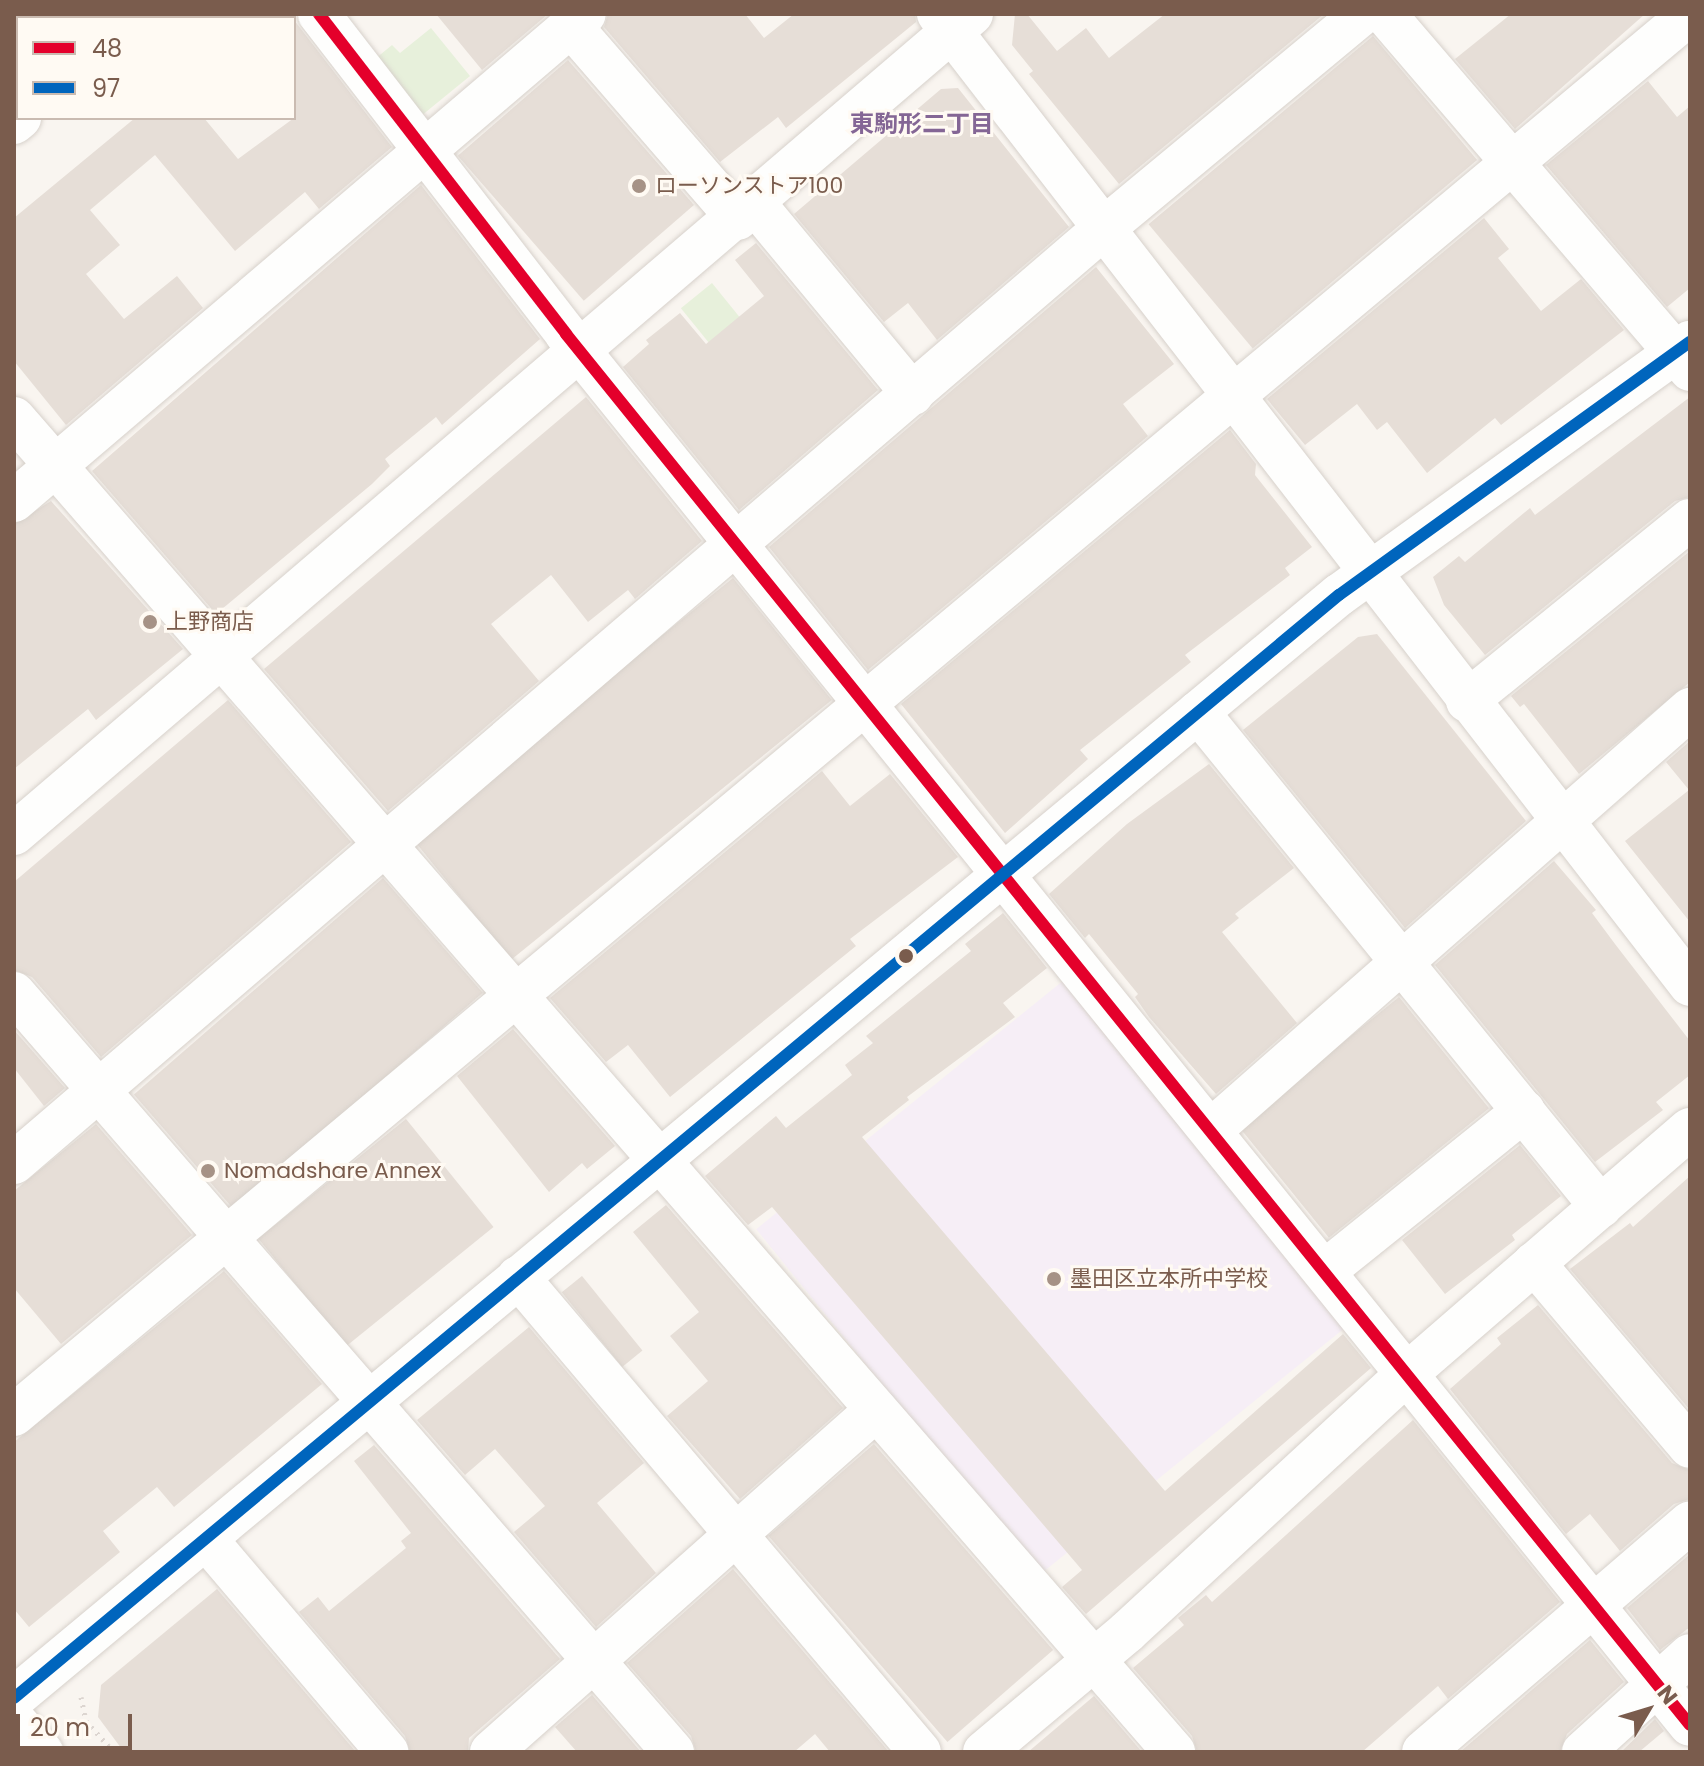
<!DOCTYPE html>
<meta charset="utf-8">
<style>
body{margin:0}
#map{position:relative;width:1704px;height:1766px;overflow:hidden;background:#f9f5f0;font-family:Poppins,"Noto Sans JP",sans-serif}
div>[style]{position:absolute}
.education>*{inset:0;background:#f6eef6;transform-origin:0 0}
.green>*{inset:0;background:#e7f0db;transform-origin:0 0}
.building>*{inset:0;background:#e6ded7;transform-origin:0 0}
.path>*{height:5px;margin-top:-2.5px;transform-origin:0;background:repeating-linear-gradient(90deg,#dcd5d0 0 2px,transparent 0 8px)}
.roads{filter:drop-shadow(0 0 2px #d7d1cb) drop-shadow(0 0 2px #d7d1cb)}
.minor>*{height:42px;margin:-21px;padding:0 21px;transform-origin:21px;border-radius:21px;background:#fefefd}
.bus-1>*{height:12px;margin:-6px;padding:0 6px;transform-origin:6px;border-radius:6px;background:#e4002b}
.bus-2>*{height:12px;margin:-6px;padding:0 6px;transform-origin:6px;border-radius:6px;background:#0065bd}
.dots>*{width:22px;height:22px;translate:-50% -50%;box-sizing:border-box;border:4px solid #fffaf3;border-radius:50%}
span{translate:-50% -50%;white-space:nowrap;text-align:center;line-height:1.15;-webkit-text-stroke:6px #fffaf3;paint-order:stroke}
.poi-label{font-size:22px;color:#7a5c4d}
.left{translate:0 -50%;text-align:left}
.neighbourhood-label{font-size:24px;color:#846695;font-weight:700}
.frame{position:absolute;inset:0;border:16px solid #7a5c4d;pointer-events:none}
.legend{position:absolute;left:16px;top:16px;width:280px;height:104px;box-sizing:border-box;background:#fffaf3;border:2px solid #cabbb1;margin:0;padding:10px 14px;list-style:none;font-size:24px;color:#7a5c4d}
.legend li{display:flex;align-items:center;gap:16px;height:40px}
.legend b{width:40px;border:2px solid #cabbb1}
.north{position:absolute;left:1608px;top:1670px;width:80px;height:80px;-webkit-text-stroke:6px #fffaf3;paint-order:stroke;rotate:52deg;font-size:22px;font-weight:700;line-height:32px;text-align:center;color:#7a5c4d}
.north::after{content:'';display:block;margin:auto;width:28px;height:36px;background:#7a5c4d;clip-path:polygon(50% 0,100% 100%,50% 72%,0 100%)}
.scale{position:absolute;left:16px;top:1714px;width:116px;height:36px;box-sizing:border-box;border:4px solid #7a5c4d;border-top:0;padding-left:10px;font-size:24px;line-height:28px;white-space:nowrap;color:#7a5c4d;-webkit-text-stroke:6px #fffaf3;paint-order:stroke}
</style>
<div id="map">
<div class="education">
<div style="left:1064px;top:980px;width:447px;height:396px;rotate:51deg"></div>
</div>
<div class="green">
<div style="clip-path:polygon(431px 28px,470px 76px,421px 116px,375px 59px,392px 45px,400px 53px)"></div>
<div style="left:712px;top:283px;width:141px;height:40px;rotate:51deg"></div>
</div>
<div class="building">
<div style="clip-path:polygon(436px 14px,548px 14px,482px 70px)"></div>
<div style="clip-path:polygon(608px 14px,745px 14px,764px 38px,794px 14px,915px 14px,916px 22px,786px 128px,778px 117px,720px 162px,604px 27px)"></div>
<div style="clip-path:polygon(1015px 14px,1027px 14px,1057px 51px,1086px 28px,1109px 58px,1165px 14px,1324px 14px,1119px 184px,1029px 74px,1033px 71px,1012px 45px)"></div>
<div style="clip-path:polygon(1511px 14px,1645px 14px,1515px 129px,1455px 59px)"></div>
<div style="clip-path:polygon(294px 20px,392px 147px,319px 209px,305px 192px,235px 251px,155px 155px,90px 210px,120px 245px,86px 274px,124px 319px,177px 276px,203px 308px,66px 425px,14px 361px,14px 218px,135px 118px,204px 118px,238px 159px,294px 118px)"></div>
<div style="left:1373px;top:36px;width:162px;height:293px;rotate:50deg"></div>
<div style="left:568px;top:60px;width:192px;height:146px;rotate:49deg"></div>
<div style="clip-path:polygon(1648px 81px,1677px 117px,1690px 106px,1690px 288px,1667px 307px,1546px 165px)"></div>
<div style="clip-path:polygon(958px 88px,1069px 227px,937px 340px,908px 303px,884px 322px,794px 214px,941px 89px)"></div>
<div style="clip-path:polygon(421px 185px,540px 339px,442px 425px,436px 417px,385px 459px,390px 466px,372px 484px,216px 614px,92px 471px)"></div>
<div style="clip-path:polygon(1484px 218px,1509px 249px,1498px 258px,1541px 311px,1581px 279px,1624px 330px,1501px 425px,1495px 418px,1427px 473px,1387px 422px,1377px 430px,1357px 404px,1305px 445px,1267px 399px)"></div>
<div style="clip-path:polygon(756px 243px,878px 390px,739px 510px,623px 367px,649px 344px,646px 340px,680px 313px,706px 344px,764px 296px,735px 260px)"></div>
<div style="clip-path:polygon(1096px 267px,1174px 364px,1123px 404px,1148px 436px,868px 670px,769px 547px)"></div>
<div style="clip-path:polygon(586px 397px,702px 541px,635px 599px,628px 590px,588px 622px,551px 575px,491px 624px,539px 681px,388px 811px,264px 669px)"></div>
<div style="clip-path:polygon(1690px 397px,1690px 497px,1675px 501px,1485px 655px,1444px 605px,1433px 577px,1459px 556px,1465px 562px,1530px 508px,1535px 515px)"></div>
<div style="clip-path:polygon(1230px 430px,1256px 464px,1255px 475px,1312px 547px,1285px 568px,1290px 575px,1185px 655px,1191px 662px,1080px 750px,1088px 759px,1005px 833px,901px 704px)"></div>
<div style="clip-path:polygon(51px 501px,183px 649px,96px 720px,88px 709px,14px 769px,14px 524px)"></div>
<div style="clip-path:polygon(1690px 551px,1690px 682px,1579px 774px,1524px 704px,1520px 707px,1511px 696px)"></div>
<div style="left:733px;top:578px;width:157px;height:413px;rotate:51deg"></div>
<div style="clip-path:polygon(1377px 634px,1526px 821px,1405px 928px,1243px 730px,1358px 637px)"></div>
<div style="clip-path:polygon(228px 700px,351px 842px,101px 1057px,32px 977px,14px 970px,14px 882px)"></div>
<div style="clip-path:polygon(1690px 741px,1690px 922px,1625px 841px,1689px 790px,1666px 762px)"></div>
<div style="clip-path:polygon(1209px 764px,1294px 868px,1235px 914px,1239px 918px,1222px 932px,1297px 1023px,1216px 1094px,1149px 1017px,1135px 997px,1138px 994px,1089px 934px,1085px 938px,1049px 894px,1127px 824px)"></div>
<div style="clip-path:polygon(822px 771px,850px 806px,890px 774px,958px 857px,850px 939px,856px 946px,670px 1097px,628px 1045px,606px 1062px,550px 998px)"></div>
<div style="clip-path:polygon(1554px 861px,1596px 910px,1592px 913px,1615px 944px,1690px 1041px,1690px 1075px,1656px 1102px,1663px 1110px,1595px 1162px,1435px 965px)"></div>
<div style="left:383px;top:878px;width:152px;height:330px;rotate:49deg"></div>
<div style="clip-path:polygon(1003px 913px,1047px 968px,1003px 1003px,1015px 1017px,907px 1097px,909px 1100px,862px 1137px,1165px 1491px,1343px 1334px,1371px 1368px,1086px 1614px,1062px 1587px,1082px 1570px,772px 1207px,748px 1225px,705px 1176px,776px 1116px,786px 1128px,852px 1075px,845px 1065px,873px 1043px,866px 1036px,971px 951px,965px 944px)"></div>
<div style="left:1399px;top:997px;width:143px;height:206px;rotate:51deg"></div>
<div style="clip-path:polygon(513px 1029px,615px 1146px,587px 1169px,582px 1163px,549px 1192px,457px 1076px)"></div>
<div style="clip-path:polygon(14px 1030px,65px 1088px,44px 1106px,14px 1068px)"></div>
<div style="left:406px;top:1119px;width:139px;height:190px;rotate:51deg"></div>
<div style="clip-path:polygon(96px 1124px,192px 1235px,61px 1344px,14px 1288px,14px 1191px)"></div>
<div style="clip-path:polygon(1520px 1145px,1561px 1196px,1512px 1235px,1515px 1240px,1445px 1294px,1402px 1240px)"></div>
<div style="clip-path:polygon(1690px 1176px,1690px 1410px,1570px 1269px,1630px 1223px,1633px 1227px)"></div>
<div style="clip-path:polygon(666px 1205px,843px 1408px,740px 1499px,667px 1416px,708px 1381px,670px 1336px,699px 1312px,633px 1232px)"></div>
<div style="clip-path:polygon(224px 1271px,322px 1384px,174px 1507px,157px 1487px,103px 1531px,120px 1552px,29px 1627px,14px 1609px,14px 1442px)"></div>
<div style="left:582px;top:1276px;width:96px;height:26px;rotate:51deg"></div>
<div style="clip-path:polygon(1538px 1305px,1672px 1463px,1690px 1470px,1690px 1499px,1674px 1504px,1620px 1551px,1590px 1514px,1566px 1534px,1450px 1389px,1501px 1344px,1497px 1338px)"></div>
<div style="clip-path:polygon(529px 1327px,644px 1463px,597px 1503px,656px 1573px,596px 1627px,514px 1532px,545px 1506px,495px 1449px,465px 1475px,417px 1420px)"></div>
<div style="clip-path:polygon(1413px 1420px,1560px 1602px,1448px 1699px,1438px 1686px,1362px 1752px,1197px 1752px,1192px 1736px,1133px 1668px,1184px 1625px,1178px 1618px,1206px 1595px,1212px 1602px)"></div>
<div style="left:874px;top:1444px;width:273px;height:140px;rotate:49deg"></div>
<div style="clip-path:polygon(374px 1445px,560px 1659px,469px 1738px,468px 1752px,410px 1752px,405px 1736px,299px 1612px,318px 1597px,329px 1611px,406px 1548px,401px 1541px,411px 1533px,354px 1461px)"></div>
<div style="clip-path:polygon(1690px 1554px,1690px 1627px,1660px 1650px,1627px 1608px)"></div>
<div style="clip-path:polygon(733px 1569px,889px 1752px,830px 1752px,815px 1734px,794px 1752px,696px 1752px,691px 1736px,627px 1663px)"></div>
<div style="clip-path:polygon(217px 1589px,356px 1752px,124px 1752px,98px 1717px,101px 1685px)"></div>
<div style="clip-path:polygon(1590px 1640px,1624px 1682px,1567px 1734px,1560px 1752px,1460px 1752px)"></div>
<div style="clip-path:polygon(592px 1695px,641px 1752px,577px 1752px,555px 1727px)"></div>
<div style="clip-path:polygon(1094px 1696px,1142px 1752px,1028px 1752px)"></div>
<div style="clip-path:polygon(1655px 1719px,1664px 1731px,1639px 1752px,1621px 1752px)"></div>
</div>
<div class="path">
<div style="left:81px;top:1697px;width:25px;rotate:78deg"></div>
<div style="left:86px;top:1721px;width:42px;rotate:47.9deg"></div>
</div>
<div class="roads">
<div class="minor">
<div style="left:24px;top:14px;width:5px;rotate:53deg"></div>
<div style="left:319px;top:14px;width:404px;rotate:52.3deg"></div>
<div style="left:566px;top:334px;width:1788px;rotate:51.06deg"></div>
<div style="left:938px;top:14px;width:1228px;rotate:52.24deg"></div>
<div style="left:1385px;top:14px;width:469px;rotate:49.4deg"></div>
<div style="left:138px;top:18px;width:6px;rotate:-39deg"></div>
<div style="left:571px;top:26px;width:255px;rotate:49.1deg"></div>
<div style="left:14px;top:123px;width:8px;rotate:-40deg"></div>
<div style="left:755px;top:204px;width:247px;rotate:50.3deg"></div>
<div style="left:14px;top:418px;width:1768px;rotate:48.99deg"></div>
<div style="left:14px;top:501px;width:750px;rotate:-40.46deg"></div>
<div style="left:1467px;top:701px;width:287px;rotate:-39.1deg"></div>
<div style="left:1198px;top:712px;width:638px;rotate:50.85deg"></div>
<div style="left:14px;top:834px;width:1261px;rotate:-40.56deg"></div>
<div style="left:14px;top:993px;width:1005px;rotate:49.03deg"></div>
<div style="left:1211px;top:1130px;width:638px;rotate:-41.31deg"></div>
<div style="left:14px;top:1163px;width:1435px;rotate:-40.62deg"></div>
<div style="left:1103px;top:229px;width:337px;rotate:-39.7deg"></div>
<div style="left:1534px;top:1263px;width:241px;rotate:49.7deg"></div>
<div style="left:1326px;top:1270px;width:254px;rotate:-38.8deg"></div>
<div style="left:518px;top:1277px;width:622px;rotate:49.76deg"></div>
<div style="left:14px;top:1415px;width:2184px;rotate:-39.89deg"></div>
<div style="left:206px;top:1539px;width:280px;rotate:49.6deg"></div>
<div style="left:14px;top:1698px;width:1724px;rotate:-39.78deg"></div>
<div style="left:1339px;top:595px;width:433px;rotate:-35.8deg"></div>
<div style="left:14px;top:1720px;width:43px;rotate:48.8deg"></div>
<div style="left:491px;top:1752px;width:515px;rotate:-41.62deg"></div>
<div style="left:984px;top:1752px;width:187px;rotate:-40deg"></div>
<div style="left:1127px;top:1632px;width:384px;rotate:-42.7deg"></div>
<div style="left:1409px;top:1372px;width:371px;rotate:-40.9deg"></div>
<div style="left:1423px;top:1752px;width:352px;rotate:-40.7deg"></div>
<div style="left:1583px;top:1752px;width:144px;rotate:-42.2deg"></div>
</div>
</div>
<div class="bus-1">
<div style="left:319px;top:14px;width:404px;rotate:52.3deg"></div>
<div style="left:566px;top:334px;width:1788px;rotate:51.06deg"></div>
</div>
<div class="bus-2">
<div style="left:14px;top:1698px;width:1724px;rotate:-39.78deg"></div>
<div style="left:1339px;top:595px;width:433px;rotate:-35.8deg"></div>
</div>
<div class="dots">
<div style="left:639px;top:186px;background:#a69286"></div>
<div style="left:150px;top:622px;background:#a69286"></div>
<div style="left:906px;top:956px;background:#7a5c4d"></div>
<div style="left:208px;top:1171px;background:#a69286"></div>
<div style="left:1054px;top:1279px;background:#a69286"></div>
</div>
<div class="poi-label">
<span class="left" style="left:655px;top:186px">ローソンストア100</span>
<span class="left" style="left:166px;top:622px">上野商店</span>
<span class="left" style="left:224px;top:1171px">Nomadshare Annex</span>
<span class="left" style="left:1070px;top:1279px">墨田区立本所中学校</span>
</div>
<div class="neighbourhood-label">
<span style="left:922px;top:124px">東駒形二丁目</span>
</div>
<div class="frame"></div>
<ul class="legend">
<li><b style="height:10px;background:#e4002b"></b>48</li>
<li><b style="height:10px;background:#0065bd"></b>97</li>
</ul>
<div class="north">N</div>
<div class="scale">20 m</div>
</div>
